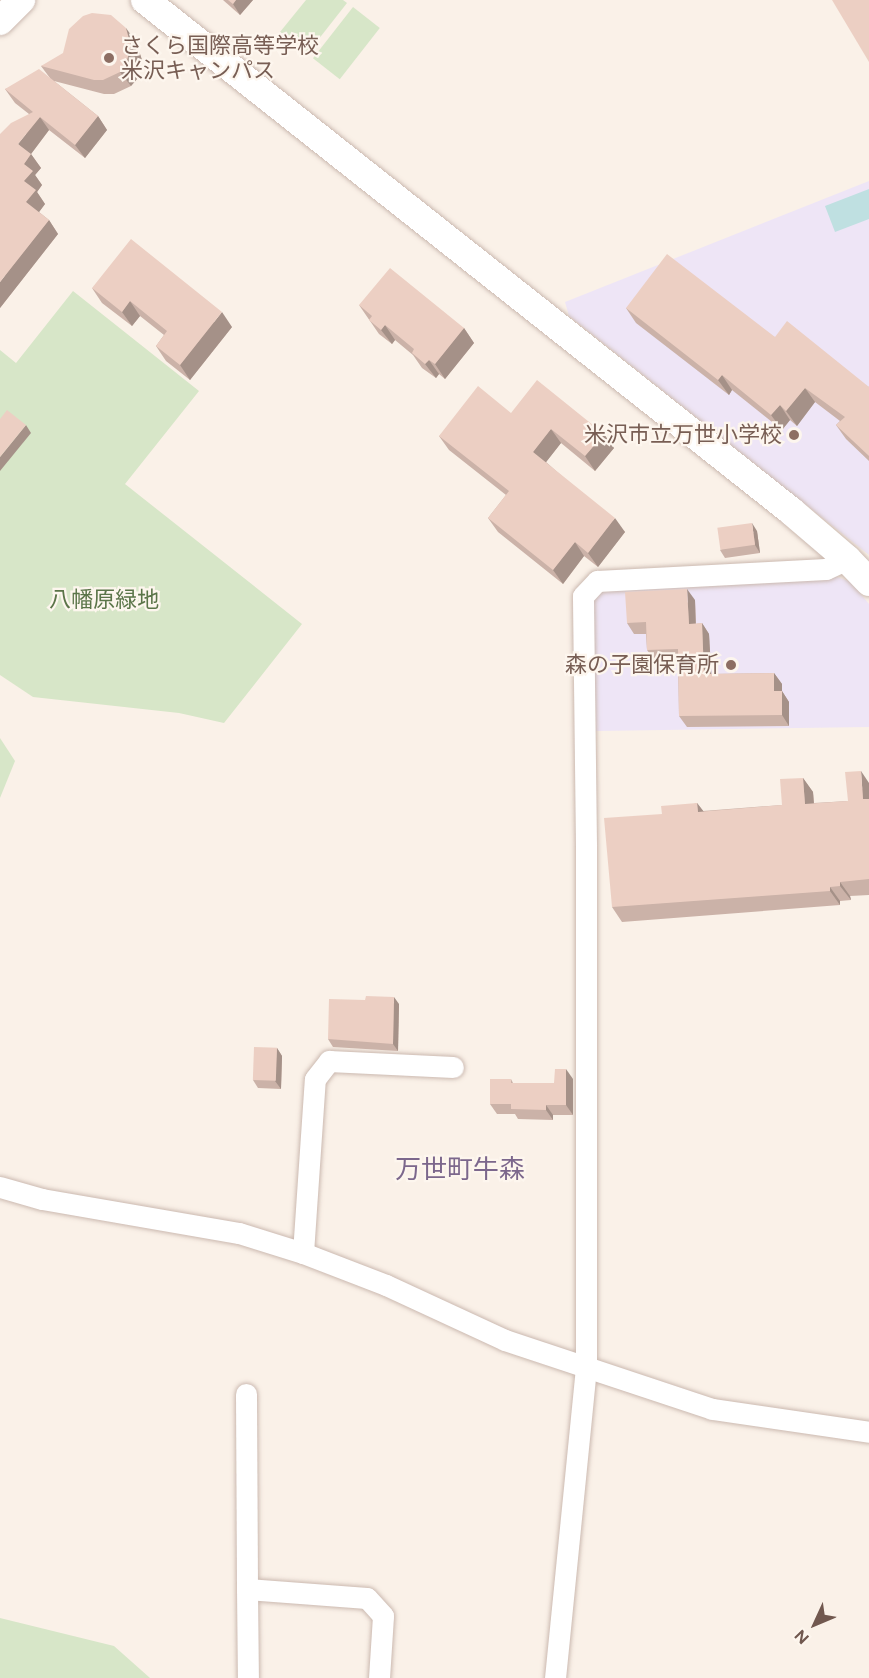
<!DOCTYPE html>
<meta charset="utf-8">
<style>
body{margin:0}
#map{position:relative;width:869px;height:1678px;overflow:hidden;background:#faf1e8;font-family:Figtree,"Noto Sans JP",sans-serif}
div>[style]{position:absolute}
.education>*{inset:0;background:#eee5f6}
.green>*{inset:0;background:#d7e6c8;transform-origin:0 0}
.water>*{inset:0;background:#bfe0e1}
.roads{filter:drop-shadow(0 0 2px #cbb9b0) drop-shadow(0 0 2px #cbb9b0)}
.street>*{height:21px;margin:-10.5px;padding:0 10.5px;transform-origin:10.5px;border-radius:10.5px;background:#fff}
.secondary>*{height:28px;margin:-14px;padding:0 14px;transform-origin:14px;border-radius:14px;background:#fff}
.wall>*{inset:0;background:#cbb2a8}
.shaded-wall>*{inset:0;background:#a59188}
.building>*{inset:0;background:#eccfc3;transform-origin:0 0}
.dots>*{width:16px;height:16px;translate:-50% -50%;box-sizing:border-box;border:3px solid #fdf6ee;border-radius:50%}
span{translate:-50% -50%;white-space:nowrap;text-align:center;line-height:1.15;-webkit-text-stroke:4.5px #fdf6ee;paint-order:stroke}
.education-label{font-size:22px;color:#785e54}
.left{translate:0 -50%;text-align:left}
.right{translate:-100% -50%;text-align:right}
.park-label{font-size:22px;color:#5b7549}
.quarter-label{font-size:26px;color:#7c678c}
.north{position:absolute;left:785px;top:1594px;width:60px;height:60px;-webkit-text-stroke:4px #fdf6ee;paint-order:stroke;rotate:226deg;font-size:16px;font-weight:700;line-height:24px;text-align:center;color:#71584f}
.north::after{content:'';display:block;margin:auto;width:21px;height:27px;background:#71584f;clip-path:polygon(50% 0,100% 100%,50% 72%,0 100%)}
</style>
<div id="map">
<div class="education">
<div style="clip-path:polygon(869px 181px,869px 555px,569px 316px,565px 302px)"></div>
<div style="clip-path:polygon(829px 574px,851px 582px,869px 604px,869px 727px,596px 731px,592px 597px,597px 591px)"></div>
</div>
<div class="green">
<div style="clip-path:polygon(306px 0,343px 0,347px 3px,307px 54px,280px 32px)"></div>
<div style="left:353px;top:7px;width:34px;height:65px;rotate:38deg"></div>
<div style="clip-path:polygon(73px 291px,199px 391px,125px 484px,302px 624px,224px 723px,179px 713px,33px 697px,0 675px,0 350px,16px 363px)"></div>
<div style="clip-path:polygon(0 738px,15px 761px,0 798px)"></div>
<div style="clip-path:polygon(0 1618px,114px 1646px,150px 1678px,0 1678px)"></div>
</div>
<div class="water">
<div style="clip-path:polygon(869px 189px,869px 219px,835px 232px,825px 206px)"></div>
</div>
<div class="roads">
<div class="street">
<div style="left:0;top:1187px;width:44px;rotate:15.9deg"></div>
<div style="left:42px;top:1199px;width:200px;rotate:9.8deg"></div>
<div style="left:239px;top:1233px;width:67px;rotate:17.4deg"></div>
<div style="left:303px;top:1253px;width:89px;rotate:21.1deg"></div>
<div style="left:386px;top:1285px;width:131px;rotate:24.8deg"></div>
<div style="left:505px;top:1340px;width:218px;rotate:18.4deg"></div>
<div style="left:712px;top:1409px;width:159px;rotate:8.3deg"></div>
<div style="left:303px;top:1253px;width:174px;rotate:-86.1deg"></div>
<div style="left:315px;top:1079px;width:23px;rotate:-52deg"></div>
<div style="left:329px;top:1061px;width:124px;rotate:2.8deg"></div>
<div style="left:246px;top:1394px;width:195px;rotate:89.7deg"></div>
<div style="left:247px;top:1589px;width:120px;rotate:4.3deg"></div>
<div style="left:367px;top:1598px;width:24px;rotate:48deg"></div>
<div style="left:383px;top:1616px;width:62px;rotate:93.7deg"></div>
<div style="left:247px;top:1589px;width:89px;rotate:89.4deg"></div>
<div style="left:555px;top:1678px;width:313px;rotate:-84.3deg"></div>
<div style="left:586px;top:1367px;width:522px;rotate:-90deg"></div>
<div style="left:586px;top:845px;width:249px;rotate:-90.7deg"></div>
<div style="left:583px;top:596px;width:21px;rotate:-47deg"></div>
<div style="left:597px;top:581px;width:229px;rotate:-3deg"></div>
<div style="left:826px;top:569px;width:23px;rotate:-25deg"></div>
</div>
<div class="secondary">
<div style="left:145px;top:0;width:824px;rotate:38.34deg"></div>
<div style="left:791px;top:511px;width:74px;rotate:40.6deg"></div>
<div style="left:847px;top:559px;width:32px;rotate:46deg"></div>
<div style="left:0;top:21px;width:30px;rotate:-45deg"></div>
</div>
</div>
<div class="wall">
<div style="clip-path:polygon(223px 0,253px 0,240px 15px)"></div>
<div style="clip-path:polygon(136px 42px,142px 60px,137px 79px,131px 86px,114px 94px,104px 94px,54px 81px,98px 116px,107px 130px,85px 158px,49px 130px,31px 154px,41px 168px,35px 175px,42px 185px,37px 192px,45px 204px,39px 212px,49px 220px,58px 234px,0 308px,29px 114px,15px 103px,5px 89px,50px 78px,41px 66px)"></div>
<div style="clip-path:polygon(92px 288px,232px 327px,190px 380px,166px 361px,156px 346px,164px 335px,140px 316px,132px 326px,102px 303px)"></div>
<div style="clip-path:polygon(359px 305px,464px 328px,474px 343px,445px 379px,439px 374px,436px 378px,422px 368px,413px 355px,395px 340px,392px 344px,379px 334px)"></div>
<div style="clip-path:polygon(626px 308px,775px 337px,869px 387px,869px 461px,846px 439px,836px 425px,840px 421px,815px 402px,797px 426px,790px 420px,782px 430px,732px 390px,729px 395px,636px 323px)"></div>
<div style="clip-path:polygon(511px 413px,614px 448px,595px 471px,561px 443px,546px 462px,625px 532px,598px 567px,584px 556px,563px 584px,498px 532px,488px 518px,506px 495px,449px 450px,439px 436px)"></div>
<div style="clip-path:polygon(757px 531px,760px 553px,725px 558px,720px 550px)"></div>
<div style="clip-path:polygon(695px 600px,696px 624px,702px 623px,709px 634px,711px 674px,774px 673px,782px 684px,782px 691px,789px 702px,789px 726px,687px 727px,679px 716px,678px 660px,655px 661px,647px 650px,646px 634px,634px 634px,627px 623px)"></div>
<div style="clip-path:polygon(803px 778px,813px 792px,814px 803px,848px 801px,869px 783px,869px 895px,850px 896px,851px 900px,840px 901px,840px 905px,622px 922px,612px 907px,662px 814px,697px 803px,703px 811px,782px 805px)"></div>
<div style="clip-path:polygon(365px 1000px,399px 1004px,398px 1051px,333px 1047px,328px 1039px)"></div>
<div style="clip-path:polygon(277px 1048px,282px 1056px,281px 1089px,258px 1088px,253px 1080px)"></div>
<div style="clip-path:polygon(511px 1079px,513px 1083px,554px 1083px,573px 1079px,573px 1115px,553px 1115px,553px 1120px,518px 1119px,515px 1114px,497px 1114px,490px 1104px)"></div>
</div>
<div class="shaded-wall">
<div style="clip-path:polygon(236px 0,253px 0,240px 15px,233px 4px)"></div>
<div style="clip-path:polygon(126px 28px,136px 42px,142px 60px,137px 79px,131px 86px,120px 72px)"></div>
<div style="clip-path:polygon(98px 116px,107px 130px,85px 158px,75px 145px)"></div>
<div style="clip-path:polygon(40px 117px,49px 130px,28px 158px,18px 144px)"></div>
<div style="clip-path:polygon(31px 154px,41px 168px,35px 175px,42px 185px,37px 192px,45px 204px,36px 216px,26px 202px,24px 181px,24px 164px)"></div>
<div style="clip-path:polygon(49px 220px,58px 234px,0 308px,0 282px)"></div>
<div style="clip-path:polygon(130px 301px,140px 316px,132px 326px,122px 312px)"></div>
<div style="clip-path:polygon(222px 312px,232px 327px,190px 380px,180px 365px)"></div>
<div style="clip-path:polygon(385px 325px,395px 340px,392px 344px,381px 330px)"></div>
<div style="clip-path:polygon(464px 328px,474px 343px,445px 379px,435px 364px)"></div>
<div style="clip-path:polygon(429px 360px,439px 374px,436px 378px,425px 364px)"></div>
<div style="clip-path:polygon(722px 375px,732px 390px,729px 395px,718px 380px)"></div>
<div style="clip-path:polygon(805px 388px,815px 402px,797px 426px,786px 411px)"></div>
<div style="clip-path:polygon(780px 405px,790px 420px,782px 430px,771px 415px)"></div>
<div style="clip-path:polygon(26px 425px,31px 433px,0 471px,0 457px)"></div>
<div style="clip-path:polygon(551px 429px,561px 443px,543px 466px,533px 452px)"></div>
<div style="clip-path:polygon(604px 434px,614px 448px,595px 471px,585px 456px)"></div>
<div style="clip-path:polygon(615px 518px,625px 532px,598px 567px,588px 553px)"></div>
<div style="clip-path:polygon(752px 523px,757px 531px,760px 553px,755px 545px)"></div>
<div style="clip-path:polygon(575px 542px,584px 556px,563px 584px,553px 570px)"></div>
<div style="clip-path:polygon(687px 589px,695px 600px,696px 635px,689px 624px)"></div>
<div style="clip-path:polygon(702px 623px,709px 634px,712px 685px,704px 674px)"></div>
<div style="clip-path:polygon(774px 673px,782px 684px,782px 691px,789px 702px,789px 726px,782px 715px,774px 691px)"></div>
<div style="clip-path:polygon(861px 771px,869px 783px,869px 808px,863px 799px)"></div>
<div style="clip-path:polygon(803px 778px,813px 792px,815px 819px,805px 804px)"></div>
<div style="clip-path:polygon(697px 803px,708px 817px,698px 812px)"></div>
<div style="clip-path:polygon(840px 882px,850px 896px,851px 900px,840px 886px)"></div>
<div style="clip-path:polygon(830px 887px,840px 901px,840px 905px,830px 891px)"></div>
<div style="clip-path:polygon(394px 997px,399px 1004px,398px 1051px,393px 1044px)"></div>
<div style="clip-path:polygon(277px 1048px,282px 1056px,281px 1089px,275px 1081px)"></div>
<div style="clip-path:polygon(566px 1069px,573px 1079px,573px 1115px,566px 1105px)"></div>
<div style="clip-path:polygon(546px 1105px,553px 1115px,553px 1120px,546px 1110px)"></div>
</div>
<div class="building">
<div style="clip-path:polygon(228px 0,236px 0,233px 4px)"></div>
<div style="clip-path:polygon(832px 0,869px 0,869px 62px)"></div>
<div style="clip-path:polygon(92px 13px,111px 15px,126px 28px,131px 46px,126px 64px,120px 72px,103px 80px,94px 80px,41px 66px,63px 53px,69px 29px,83px 16px)"></div>
<div style="clip-path:polygon(39px 69px,98px 116px,75px 145px,40px 117px,18px 144px,31px 154px,24px 164px,33px 171px,24px 181px,36px 190px,26px 202px,49px 220px,0 282px,0 134px,11px 123px,33px 112px,5px 89px)"></div>
<div style="clip-path:polygon(131px 239px,222px 312px,180px 365px,156px 346px,167px 331px,130px 301px,122px 312px,92px 288px)"></div>
<div style="clip-path:polygon(667px 254px,775px 337px,787px 321px,869px 387px,869px 456px,836px 425px,845px 417px,805px 388px,786px 411px,780px 405px,771px 415px,722px 375px,718px 380px,626px 308px)"></div>
<div style="clip-path:polygon(390px 268px,464px 328px,435px 364px,429px 360px,425px 364px,412px 353px,414px 349px,385px 325px,381px 330px,369px 320px,372px 316px,359px 305px)"></div>
<div style="clip-path:polygon(537px 380px,604px 434px,585px 456px,551px 429px,533px 452px,615px 518px,588px 553px,575px 542px,553px 570px,488px 518px,509px 491px,439px 436px,478px 386px,511px 413px)"></div>
<div style="clip-path:polygon(7px 410px,26px 425px,0 457px,0 419px)"></div>
<div style="left:752px;top:523px;width:22px;height:35px;rotate:82deg"></div>
<div style="clip-path:polygon(687px 589px,689px 624px,702px 623px,704px 674px,774px 673px,774px 691px,782px 691px,782px 715px,679px 716px,678px 649px,647px 650px,646px 622px,627px 623px,625px 592px)"></div>
<div style="clip-path:polygon(861px 771px,863px 799px,869px 799px,869px 879px,840px 882px,840px 886px,830px 887px,830px 891px,612px 907px,604px 818px,662px 814px,661px 806px,697px 803px,698px 812px,782px 805px,780px 779px,803px 778px,805px 804px,848px 801px,845px 772px)"></div>
<div style="clip-path:polygon(366px 996px,394px 997px,393px 1044px,328px 1039px,329px 999px,365px 1000px)"></div>
<div style="left:254px;top:1047px;width:23px;height:33px;rotate:2deg"></div>
<div style="clip-path:polygon(555px 1069px,566px 1069px,566px 1105px,546px 1105px,546px 1110px,511px 1109px,511px 1104px,490px 1104px,490px 1079px,511px 1079px,511px 1083px,554px 1083px)"></div>
</div>
<div class="dots">
<div style="left:109px;top:58px;background:#8d6e63"></div>
<div style="left:794px;top:435px;background:#8d6e63"></div>
<div style="left:731px;top:665px;background:#8d6e63"></div>
</div>
<div class="education-label">
<span class="left" style="left:121px;top:58px">さくら国際高等学校<br>米沢キャンパス</span>
<span class="right" style="left:782px;top:435px">米沢市立万世小学校</span>
<span class="right" style="left:719px;top:665px">森の子園保育所</span>
</div>
<div class="park-label">
<span style="left:104px;top:600px">八幡原緑地</span>
</div>
<div class="quarter-label">
<span style="left:460px;top:1170px">万世町牛森</span>
</div>
<div class="north">N</div>
</div>
